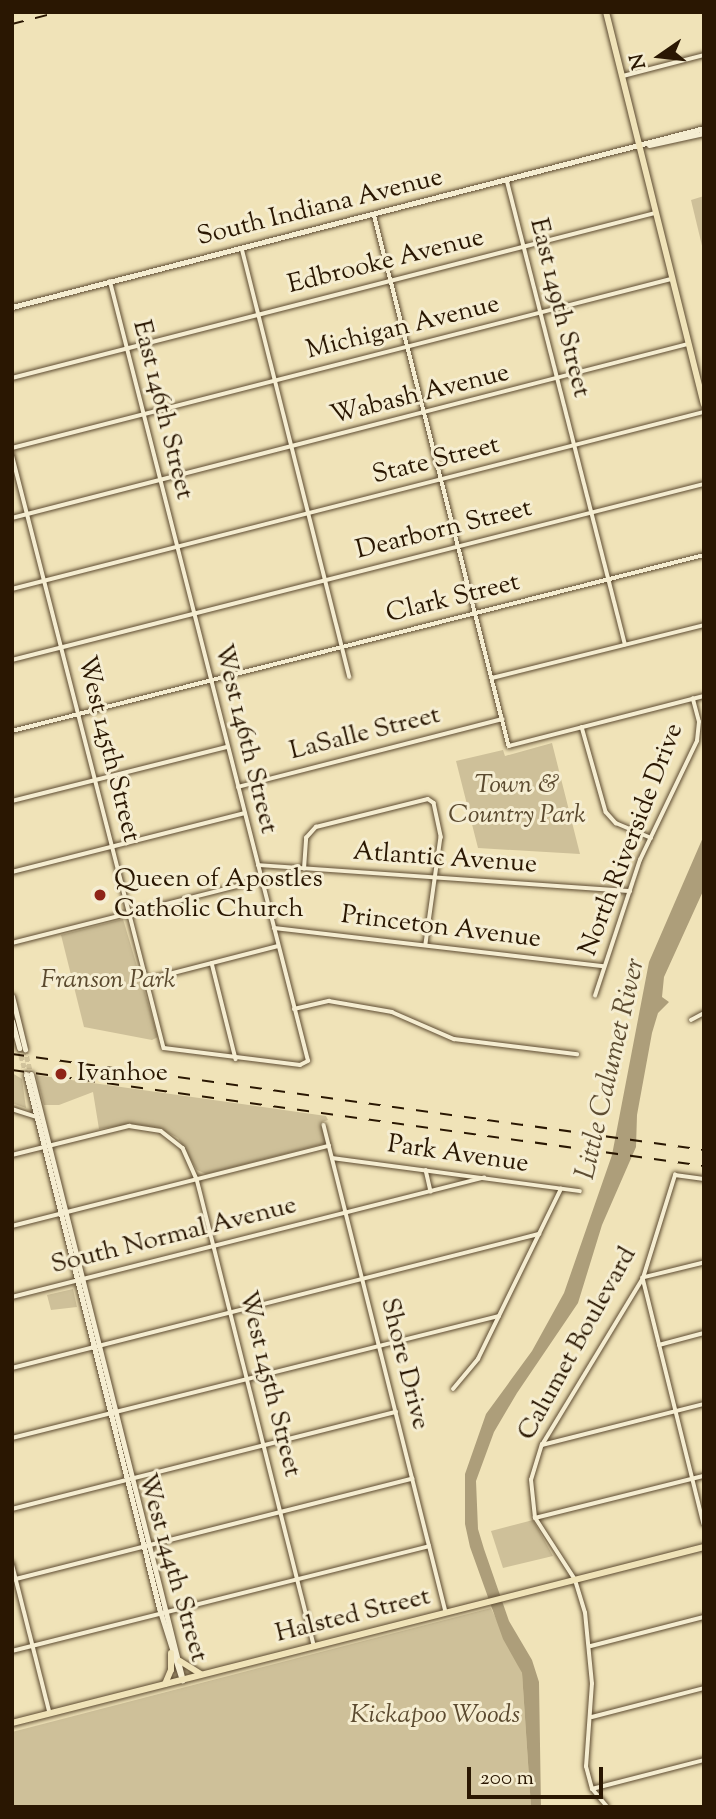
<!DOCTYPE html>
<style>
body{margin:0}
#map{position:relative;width:716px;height:1819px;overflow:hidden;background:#f0e3b8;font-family:"Sorts Mill Goudy",serif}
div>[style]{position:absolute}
.green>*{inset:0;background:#cec099}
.water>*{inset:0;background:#ad9e7a}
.secondary-tunnel>*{height:5px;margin-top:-2.5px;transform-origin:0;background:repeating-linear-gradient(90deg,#d2c49d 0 5px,transparent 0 7.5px)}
.roads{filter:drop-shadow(0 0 2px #5c4a30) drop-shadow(0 0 2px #5c4a30)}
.street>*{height:3.5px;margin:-1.75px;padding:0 1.75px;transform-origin:1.75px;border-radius:1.75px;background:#f5edd1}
.secondary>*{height:5px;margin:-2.5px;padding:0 2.5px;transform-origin:2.5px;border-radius:2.5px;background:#f5edd1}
.primary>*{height:6px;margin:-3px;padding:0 3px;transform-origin:3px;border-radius:3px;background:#f0e3b8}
.rail>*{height:2px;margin-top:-1px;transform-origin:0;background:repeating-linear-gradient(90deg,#2a1702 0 12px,transparent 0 24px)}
.dots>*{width:19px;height:19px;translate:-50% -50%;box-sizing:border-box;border:4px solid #f5edd1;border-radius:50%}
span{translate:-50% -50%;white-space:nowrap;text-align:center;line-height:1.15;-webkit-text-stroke:6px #f5edd1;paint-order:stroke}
.street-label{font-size:26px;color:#2a1702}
.park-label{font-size:26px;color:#5b4a2f;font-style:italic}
.poi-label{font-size:26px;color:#2a1702}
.left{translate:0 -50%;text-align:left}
.water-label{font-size:28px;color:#5e4d32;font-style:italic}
.frame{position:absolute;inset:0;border:14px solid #2a1702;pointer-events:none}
.north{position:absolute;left:625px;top:21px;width:70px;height:70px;-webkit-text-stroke:5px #f5edd1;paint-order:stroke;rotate:256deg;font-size:19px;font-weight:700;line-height:28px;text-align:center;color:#2a1702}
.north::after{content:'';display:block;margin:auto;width:24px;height:32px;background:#2a1702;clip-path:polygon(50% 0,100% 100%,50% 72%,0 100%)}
.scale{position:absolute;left:467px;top:1767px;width:136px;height:32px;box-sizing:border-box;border:4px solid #2a1702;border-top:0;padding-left:9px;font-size:21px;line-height:24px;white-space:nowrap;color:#2a1702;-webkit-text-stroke:5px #f5edd1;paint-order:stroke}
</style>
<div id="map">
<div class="green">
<div style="clip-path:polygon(704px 196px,704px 254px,691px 200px)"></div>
<div style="clip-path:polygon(552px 743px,580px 854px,478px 848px,456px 761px,503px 750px,505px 756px)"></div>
<div style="clip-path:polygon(123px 919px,158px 1037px,152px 1040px,84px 1027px,61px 935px)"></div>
<div style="clip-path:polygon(12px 1073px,22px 1079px,26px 1108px,12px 1103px)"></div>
<div style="clip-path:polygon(36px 1075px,326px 1116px,328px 1120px,322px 1122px,327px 1143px,206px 1174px,197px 1170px,178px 1138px,159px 1128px,133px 1124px,99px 1129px,93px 1092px,59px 1105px,44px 1105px)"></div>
<div style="clip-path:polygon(73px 1289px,77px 1307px,51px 1310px,47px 1295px)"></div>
<div style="clip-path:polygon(533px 1520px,553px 1556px,503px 1568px,491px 1531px)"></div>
<div style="clip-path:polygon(491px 1608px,522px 1673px,531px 1807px,12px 1807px,12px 1732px)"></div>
</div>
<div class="water">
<div style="clip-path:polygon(704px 835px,704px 889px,664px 977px,662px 997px,669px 1002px,658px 1013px,652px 1033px,637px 1115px,636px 1147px,602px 1225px,578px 1303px,517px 1393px,494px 1432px,476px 1481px,478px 1529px,484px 1549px,509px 1621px,532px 1660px,539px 1682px,541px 1807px,531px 1807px,522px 1673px,503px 1639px,470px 1547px,465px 1524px,465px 1474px,486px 1414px,532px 1351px,564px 1293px,612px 1155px,649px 962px)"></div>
</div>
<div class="secondary-tunnel">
<div style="left:19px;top:1048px;width:27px;rotate:75deg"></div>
<div style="left:25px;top:1049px;width:26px;rotate:77deg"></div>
</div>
<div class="roads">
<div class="street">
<div style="left:623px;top:76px;width:84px;rotate:-14.5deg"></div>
<div style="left:507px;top:180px;width:479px;rotate:75.7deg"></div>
<div style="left:374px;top:214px;width:549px;rotate:75.76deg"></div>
<div style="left:509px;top:746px;width:201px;rotate:-14.4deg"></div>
<div style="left:242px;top:248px;width:442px;rotate:75.9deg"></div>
<div style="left:12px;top:378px;width:664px;rotate:-14.39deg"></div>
<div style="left:12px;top:448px;width:680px;rotate:-14.38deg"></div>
<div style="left:12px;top:454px;width:613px;rotate:75.65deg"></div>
<div style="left:164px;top:1048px;width:137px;rotate:7.1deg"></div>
<div style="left:300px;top:1065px;width:9px;rotate:-27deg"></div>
<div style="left:308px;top:1061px;width:804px;rotate:-104.26deg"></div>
<div style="left:12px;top:518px;width:698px;rotate:-14.43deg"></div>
<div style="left:12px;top:589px;width:714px;rotate:-14.35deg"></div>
<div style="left:12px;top:660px;width:714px;rotate:-14.27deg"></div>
<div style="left:492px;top:678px;width:219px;rotate:-14deg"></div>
<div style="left:582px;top:727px;width:88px;rotate:74.2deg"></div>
<div style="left:606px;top:812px;width:15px;rotate:48deg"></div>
<div style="left:616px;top:823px;width:38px;rotate:23deg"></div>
<div style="left:12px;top:731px;width:714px;rotate:-14.27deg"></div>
<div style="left:238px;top:787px;width:273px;rotate:-14.4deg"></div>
<div style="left:12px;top:801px;width:222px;rotate:-14.1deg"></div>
<div style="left:258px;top:865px;width:373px;rotate:4deg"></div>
<div style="left:304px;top:869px;width:31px;rotate:-86deg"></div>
<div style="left:306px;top:838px;width:15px;rotate:-48deg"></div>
<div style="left:316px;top:827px;width:115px;rotate:-14deg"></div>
<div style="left:428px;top:799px;width:7px;rotate:34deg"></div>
<div style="left:434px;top:803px;width:35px;rotate:78deg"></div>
<div style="left:441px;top:837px;width:108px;rotate:98deg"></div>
<div style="left:12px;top:872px;width:240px;rotate:-14.2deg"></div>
<div style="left:274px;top:928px;width:332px;rotate:6.6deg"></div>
<div style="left:12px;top:943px;width:257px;rotate:-14.2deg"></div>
<div style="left:212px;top:963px;width:99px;rotate:76deg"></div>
<div style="left:146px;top:980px;width:136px;rotate:-14.4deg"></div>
<div style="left:595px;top:996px;width:143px;rotate:-71.7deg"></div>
<div style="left:640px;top:860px;width:132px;rotate:-64.4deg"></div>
<div style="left:697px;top:741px;width:19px;rotate:-84deg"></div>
<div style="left:699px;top:722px;width:24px;rotate:-105deg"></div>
<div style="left:294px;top:1009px;width:36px;rotate:-13deg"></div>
<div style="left:329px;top:1001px;width:64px;rotate:9.9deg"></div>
<div style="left:392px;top:1012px;width:68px;rotate:23.5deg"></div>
<div style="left:454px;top:1039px;width:124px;rotate:7deg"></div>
<div style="left:691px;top:1020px;width:15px;rotate:-28deg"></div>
<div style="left:12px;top:1109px;width:26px;rotate:18deg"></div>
<div style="left:324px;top:1125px;width:502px;rotate:75.94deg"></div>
<div style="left:12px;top:1155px;width:121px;rotate:-13.9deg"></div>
<div style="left:129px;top:1126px;width:32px;rotate:9deg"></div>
<div style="left:161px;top:1131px;width:28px;rotate:38deg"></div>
<div style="left:183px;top:1148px;width:34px;rotate:66deg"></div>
<div style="left:197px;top:1179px;width:481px;rotate:75.9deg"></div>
<div style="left:332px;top:1158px;width:250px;rotate:7.6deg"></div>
<div style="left:426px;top:1170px;width:22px;rotate:77deg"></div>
<div style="left:12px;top:1226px;width:327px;rotate:-14.2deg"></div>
<div style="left:704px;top:1263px;width:63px;rotate:166.2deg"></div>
<div style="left:643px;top:1278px;width:253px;rotate:76.1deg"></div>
<div style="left:12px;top:1297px;width:487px;rotate:-14.2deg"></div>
<div style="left:659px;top:1345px;width:47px;rotate:-14.9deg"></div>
<div style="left:12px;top:1368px;width:544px;rotate:-14.27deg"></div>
<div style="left:453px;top:1389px;width:39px;rotate:-50deg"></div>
<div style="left:478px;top:1359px;width:189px;rotate:-64deg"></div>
<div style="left:12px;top:1438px;width:502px;rotate:-14.06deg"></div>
<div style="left:542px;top:1445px;width:167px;rotate:-14.2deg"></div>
<div style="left:12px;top:1509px;width:396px;rotate:-14.2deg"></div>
<div style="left:535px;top:1518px;width:174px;rotate:-14deg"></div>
<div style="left:12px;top:1563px;width:155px;rotate:75.8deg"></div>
<div style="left:12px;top:1580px;width:413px;rotate:-14.2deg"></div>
<div style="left:591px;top:1646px;width:117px;rotate:-14.4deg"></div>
<div style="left:12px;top:1651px;width:430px;rotate:-14.1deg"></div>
<div style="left:592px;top:1717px;width:116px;rotate:-14.5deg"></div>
<div style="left:592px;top:1789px;width:116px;rotate:-14.5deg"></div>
<div style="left:607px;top:1807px;width:23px;rotate:-130deg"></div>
<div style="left:592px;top:1789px;width:23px;rotate:-105deg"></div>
<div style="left:586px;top:1767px;width:83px;rotate:-85.9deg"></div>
<div style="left:592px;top:1684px;width:71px;rotate:-95.6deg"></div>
<div style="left:585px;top:1613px;width:34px;rotate:-107deg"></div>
<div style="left:575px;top:1580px;width:74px;rotate:-122.8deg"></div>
<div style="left:535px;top:1518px;width:38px;rotate:-96deg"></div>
<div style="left:531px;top:1480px;width:37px;rotate:-73deg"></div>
<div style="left:542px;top:1445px;width:195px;rotate:-58.8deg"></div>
<div style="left:643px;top:1278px;width:108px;rotate:-72.7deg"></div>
<div style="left:675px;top:1175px;width:29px;rotate:8deg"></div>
</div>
<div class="secondary">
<div style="left:649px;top:145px;width:56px;rotate:-12.3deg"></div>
<div style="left:12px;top:307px;width:715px;rotate:-14.5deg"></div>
<div style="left:12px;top:996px;width:55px;rotate:76.2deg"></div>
<div style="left:12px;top:1021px;width:28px;rotate:75deg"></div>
<div style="left:26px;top:1074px;width:550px;rotate:76.01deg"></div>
<div style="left:159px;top:1608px;width:76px;rotate:72.3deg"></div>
<div style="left:31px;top:1074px;width:622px;rotate:75.94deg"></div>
</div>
<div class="primary">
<div style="left:606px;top:12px;width:404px;rotate:76deg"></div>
<div style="left:180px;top:1661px;width:25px;rotate:32deg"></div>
<div style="left:165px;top:1684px;width:15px;rotate:-67deg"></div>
<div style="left:171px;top:1670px;width:17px;rotate:-90deg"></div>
<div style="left:12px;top:1723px;width:714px;rotate:-14.27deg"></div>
</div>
</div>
<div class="rail">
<div style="left:12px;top:24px;width:49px;rotate:-14.3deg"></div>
<div style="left:12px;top:1054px;width:699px;rotate:7.9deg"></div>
<div style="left:12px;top:1070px;width:699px;rotate:7.9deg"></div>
</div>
<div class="dots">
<div style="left:100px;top:895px;background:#8f2418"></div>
<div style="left:61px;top:1074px;background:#8f2418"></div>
</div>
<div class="street-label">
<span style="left:320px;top:208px;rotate:-14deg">South Indiana Avenue</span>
<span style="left:386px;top:262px;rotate:-14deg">Edbrooke Avenue</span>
<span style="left:559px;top:308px;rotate:76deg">East 149th Street</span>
<span style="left:403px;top:328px;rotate:-14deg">Michigan Avenue</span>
<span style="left:420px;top:395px;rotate:-14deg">Wabash Avenue</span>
<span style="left:162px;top:410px;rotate:76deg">East 146th Street</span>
<span style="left:436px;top:461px;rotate:-14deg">State Street</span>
<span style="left:444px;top:530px;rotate:-14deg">Dearborn Street</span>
<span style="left:453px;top:599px;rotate:-14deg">Clark Street</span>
<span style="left:365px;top:734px;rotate:-14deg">LaSalle Street</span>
<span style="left:245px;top:739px;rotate:76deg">West 146th Street</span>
<span style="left:108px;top:749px;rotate:76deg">West 145th Street</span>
<span style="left:632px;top:840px;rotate:-69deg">North Riverside Drive</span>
<span style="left:445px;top:859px;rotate:4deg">Atlantic Avenue</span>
<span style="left:441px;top:928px;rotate:7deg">Princeton Avenue</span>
<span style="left:458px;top:1155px;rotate:8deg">Park Avenue</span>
<span style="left:174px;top:1236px;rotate:-14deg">South Normal Avenue</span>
<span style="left:578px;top:1344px;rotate:-61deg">Calumet Boulevard</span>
<span style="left:404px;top:1364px;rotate:76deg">Shore Drive</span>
<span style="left:269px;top:1384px;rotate:76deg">West 145th Street</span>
<span style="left:172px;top:1568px;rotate:74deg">West 144th Street</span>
<span style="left:353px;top:1616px;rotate:-14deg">Halsted Street</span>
</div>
<div class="park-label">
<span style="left:517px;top:801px">Town &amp;<br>Country Park</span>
<span style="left:108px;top:981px">Franson Park</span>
<span style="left:435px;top:1716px">Kickapoo Woods</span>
</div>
<div class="poi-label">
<span class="left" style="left:114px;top:895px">Queen of Apostles<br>Catholic Church</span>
<span class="left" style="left:77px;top:1074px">Ivanhoe</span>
</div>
<div class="water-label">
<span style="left:611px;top:1069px;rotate:-77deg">Little Calumet River</span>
</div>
<div class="frame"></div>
<div class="north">N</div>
<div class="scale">200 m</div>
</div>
